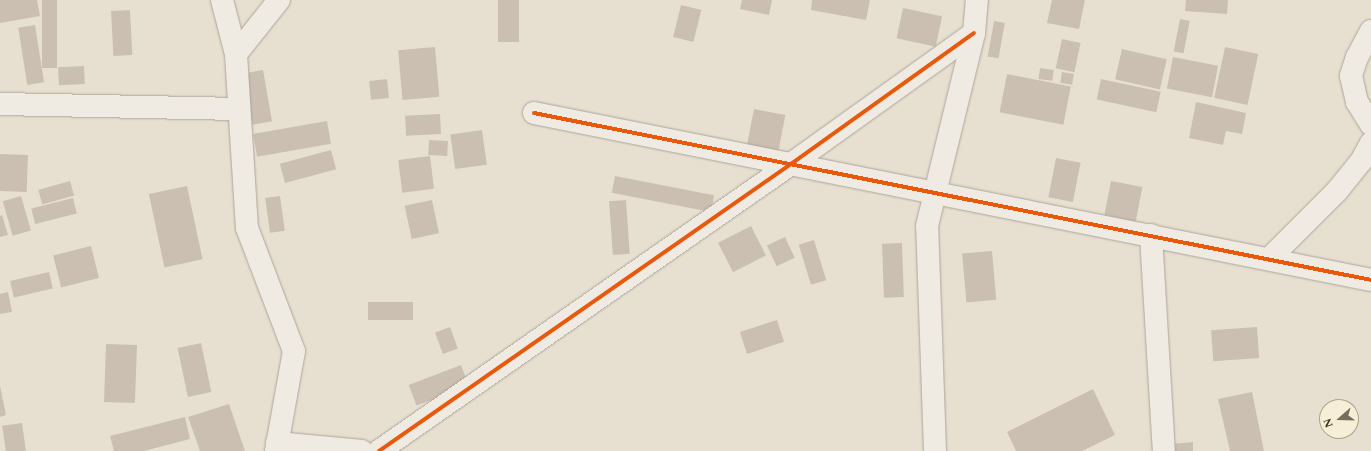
<!DOCTYPE html>
<style>
body{margin:0}
#map{position:relative;width:1371px;height:451px;overflow:hidden;background:#e7e0d1;font-family:Spectral,serif}
div>[style]{position:absolute}
.building>*{inset:0;background:#cbbfb2;transform-origin:0 0}
.roads{filter:drop-shadow(0 0 1px #ada599) drop-shadow(0 0 1px #ada599)}
.minor>*{height:22px;margin:-11px;padding:0 11px;transform-origin:11px;border-radius:11px;background:#efebe3}
.cycleway>*{height:4px;margin:-2px;padding:0 2px;transform-origin:2px;border-radius:2px;background:#e8590c}
span{translate:-50% -50%;white-space:nowrap;text-align:center;line-height:1.15;-webkit-text-stroke:3px #f7eed8;paint-order:stroke}
.north{position:absolute;left:1319px;top:399px;width:40px;height:40px;box-sizing:border-box;background:#f7eed8;border:1px solid #ada18e;border-radius:50%;rotate:250deg;font-size:11px;font-weight:700;line-height:16px;text-align:center;color:#3d2e20}
.north::after{content:'';display:block;margin:auto;width:14px;height:18px;background:#786c5e;clip-path:polygon(50% 0,100% 100%,50% 72%,0 100%)}
</style>
<div id="map">
<div class="building">
<div style="clip-path:polygon(0 0,37px 0,40px 16px,0 23px)"></div>
<div style="left:42px;top:0;width:15px;height:68px"></div>
<div style="left:498px;top:0;width:21px;height:42px"></div>
<div style="clip-path:polygon(742px 0,772px 0,769px 15px,740px 9px)"></div>
<div style="clip-path:polygon(812px 0,870px 0,866px 20px,811px 10px)"></div>
<div style="clip-path:polygon(1052px 0,1085px 0,1079px 29px,1047px 23px)"></div>
<div style="clip-path:polygon(1186px 0,1228px 0,1227px 14px,1185px 11px)"></div>
<div style="left:681px;top:5px;width:21px;height:33px;rotate:14deg"></div>
<div style="left:903px;top:8px;width:40px;height:31px;rotate:12deg"></div>
<div style="left:130px;top:10px;width:45px;height:19px;rotate:87deg"></div>
<div style="left:1180px;top:19px;width:10px;height:33px;rotate:11deg"></div>
<div style="left:994px;top:21px;width:11px;height:36px;rotate:10deg"></div>
<div style="left:35px;top:25px;width:58px;height:17px;rotate:81deg"></div>
<div style="left:1062px;top:39px;width:19px;height:30px;rotate:12deg"></div>
<div style="left:435px;top:47px;width:50px;height:37px;rotate:85deg"></div>
<div style="left:1225px;top:47px;width:34px;height:52px;rotate:12deg"></div>
<div style="left:1122px;top:49px;width:46px;height:31px;rotate:13deg"></div>
<div style="left:1173px;top:57px;width:46px;height:32px;rotate:11deg"></div>
<div style="left:84px;top:66px;width:18px;height:26px;rotate:87deg"></div>
<div style="left:1040px;top:68px;width:14px;height:11px;rotate:8deg"></div>
<div style="left:263px;top:70px;width:52px;height:20px;rotate:80deg"></div>
<div style="left:1062px;top:72px;width:12px;height:11px;rotate:9deg"></div>
<div style="left:1007px;top:74px;width:65px;height:39px;rotate:11deg"></div>
<div style="left:387px;top:79px;width:19px;height:18px;rotate:84deg"></div>
<div style="left:1101px;top:79px;width:61px;height:21px;rotate:12deg"></div>
<div style="clip-path:polygon(1196px 102px,1246px 113px,1242px 134px,1226px 131px,1223px 145px,1189px 138px)"></div>
<div style="left:754px;top:109px;width:32px;height:36px;rotate:11deg"></div>
<div style="left:440px;top:114px;width:20px;height:35px;rotate:87deg"></div>
<div style="left:327px;top:121px;width:23px;height:75px;rotate:80deg"></div>
<div style="left:482px;top:130px;width:35px;height:32px;rotate:82deg"></div>
<div style="left:429px;top:140px;width:19px;height:15px;rotate:3deg"></div>
<div style="left:331px;top:150px;width:20px;height:53px;rotate:75deg"></div>
<div style="left:0;top:154px;width:28px;height:37px;rotate:2deg"></div>
<div style="left:430px;top:156px;width:33px;height:32px;rotate:83deg"></div>
<div style="left:1056px;top:158px;width:25px;height:40px;rotate:11deg"></div>
<div style="left:615px;top:176px;width:101px;height:17px;rotate:11deg"></div>
<div style="left:70px;top:181px;width:15px;height:33px;rotate:74deg"></div>
<div style="left:1111px;top:181px;width:32px;height:35px;rotate:11deg"></div>
<div style="left:187px;top:186px;width:75px;height:39px;rotate:78deg"></div>
<div style="left:21px;top:196px;width:36px;height:19px;rotate:74deg"></div>
<div style="left:280px;top:196px;width:35px;height:15px;rotate:82deg"></div>
<div style="left:73px;top:198px;width:16px;height:43px;rotate:76deg"></div>
<div style="left:432px;top:200px;width:34px;height:28px;rotate:78deg"></div>
<div style="left:626px;top:200px;width:54px;height:17px;rotate:86deg"></div>
<div style="clip-path:polygon(2px 215px,8px 235px,0 237px,0 216px)"></div>
<div style="left:751px;top:226px;width:33px;height:37px;rotate:63deg"></div>
<div style="left:785px;top:237px;width:23px;height:20px;rotate:65deg"></div>
<div style="left:814px;top:240px;width:42px;height:16px;rotate:73deg"></div>
<div style="left:902px;top:243px;width:54px;height:20px;rotate:88deg"></div>
<div style="left:91px;top:246px;width:33px;height:39px;rotate:76deg"></div>
<div style="left:992px;top:251px;width:49px;height:30px;rotate:85deg"></div>
<div style="left:49px;top:272px;width:17px;height:40px;rotate:77deg"></div>
<div style="clip-path:polygon(8px 292px,12px 312px,0 314px,0 294px)"></div>
<div style="left:368px;top:302px;width:45px;height:18px"></div>
<div style="left:777px;top:320px;width:23px;height:39px;rotate:72deg"></div>
<div style="left:450px;top:327px;width:23px;height:16px;rotate:70deg"></div>
<div style="left:1257px;top:327px;width:31px;height:46px;rotate:86deg"></div>
<div style="left:201px;top:343px;width:50px;height:24px;rotate:78deg"></div>
<div style="left:106px;top:344px;width:31px;height:58px;rotate:2deg"></div>
<div style="left:461px;top:365px;width:22px;height:56px;rotate:69deg"></div>
<div style="clip-path:polygon(0 386px,6px 415px,0 417px)"></div>
<div style="clip-path:polygon(1093px 389px,1115px 435px,1082px 451px,1016px 451px,1007px 432px)"></div>
<div style="clip-path:polygon(1252px 392px,1264px 451px,1230px 451px,1218px 399px)"></div>
<div style="clip-path:polygon(229px 404px,245px 451px,200px 451px,188px 417px)"></div>
<div style="clip-path:polygon(185px 417px,190px 439px,144px 451px,114px 451px,110px 436px)"></div>
<div style="left:22px;top:423px;width:28px;height:20px;rotate:82deg"></div>
<div style="clip-path:polygon(1193px 442px,1193px 451px,1171px 451px,1171px 444px)"></div>
</div>
<div class="roads">
<div class="minor">
<div style="left:222px;top:0;width:56px;rotate:75.5deg"></div>
<div style="left:236px;top:54px;width:174px;rotate:86.4deg"></div>
<div style="left:247px;top:228px;width:132px;rotate:69.1deg"></div>
<div style="left:294px;top:351px;width:102px;rotate:100.2deg"></div>
<div style="left:1371px;top:31px;width:30px;rotate:118deg"></div>
<div style="left:1357px;top:57px;width:20px;rotate:108deg"></div>
<div style="left:1351px;top:76px;width:27px;rotate:77deg"></div>
<div style="left:1357px;top:102px;width:26px;rotate:58deg"></div>
<div style="left:236px;top:54px;width:69px;rotate:-51.5deg"></div>
<div style="left:0;top:104px;width:239px;rotate:1.2deg"></div>
<div style="left:534px;top:113px;width:853px;rotate:11.28deg"></div>
<div style="left:1151px;top:235px;width:216px;rotate:86.6deg"></div>
<div style="left:1269px;top:259px;width:96px;rotate:-45deg"></div>
<div style="left:1337px;top:191px;width:40px;rotate:-51deg"></div>
<div style="left:1362px;top:160px;width:19px;rotate:-62deg"></div>
<div style="left:277px;top:443px;width:85px;rotate:5.4deg"></div>
<div style="left:379px;top:451px;width:502px;rotate:-34.86deg"></div>
<div style="left:791px;top:164px;width:225px;rotate:-35.6deg"></div>
<div style="left:935px;top:451px;width:225px;rotate:-92deg"></div>
<div style="left:927px;top:226px;width:199px;rotate:-76.3deg"></div>
<div style="left:974px;top:33px;width:33px;rotate:-85deg"></div>
</div>
</div>
<div class="cycleway">
<div style="left:534px;top:113px;width:853px;rotate:11.28deg"></div>
<div style="left:379px;top:451px;width:502px;rotate:-34.86deg"></div>
<div style="left:791px;top:164px;width:225px;rotate:-35.6deg"></div>
</div>
<div class="north">N</div>
</div>
